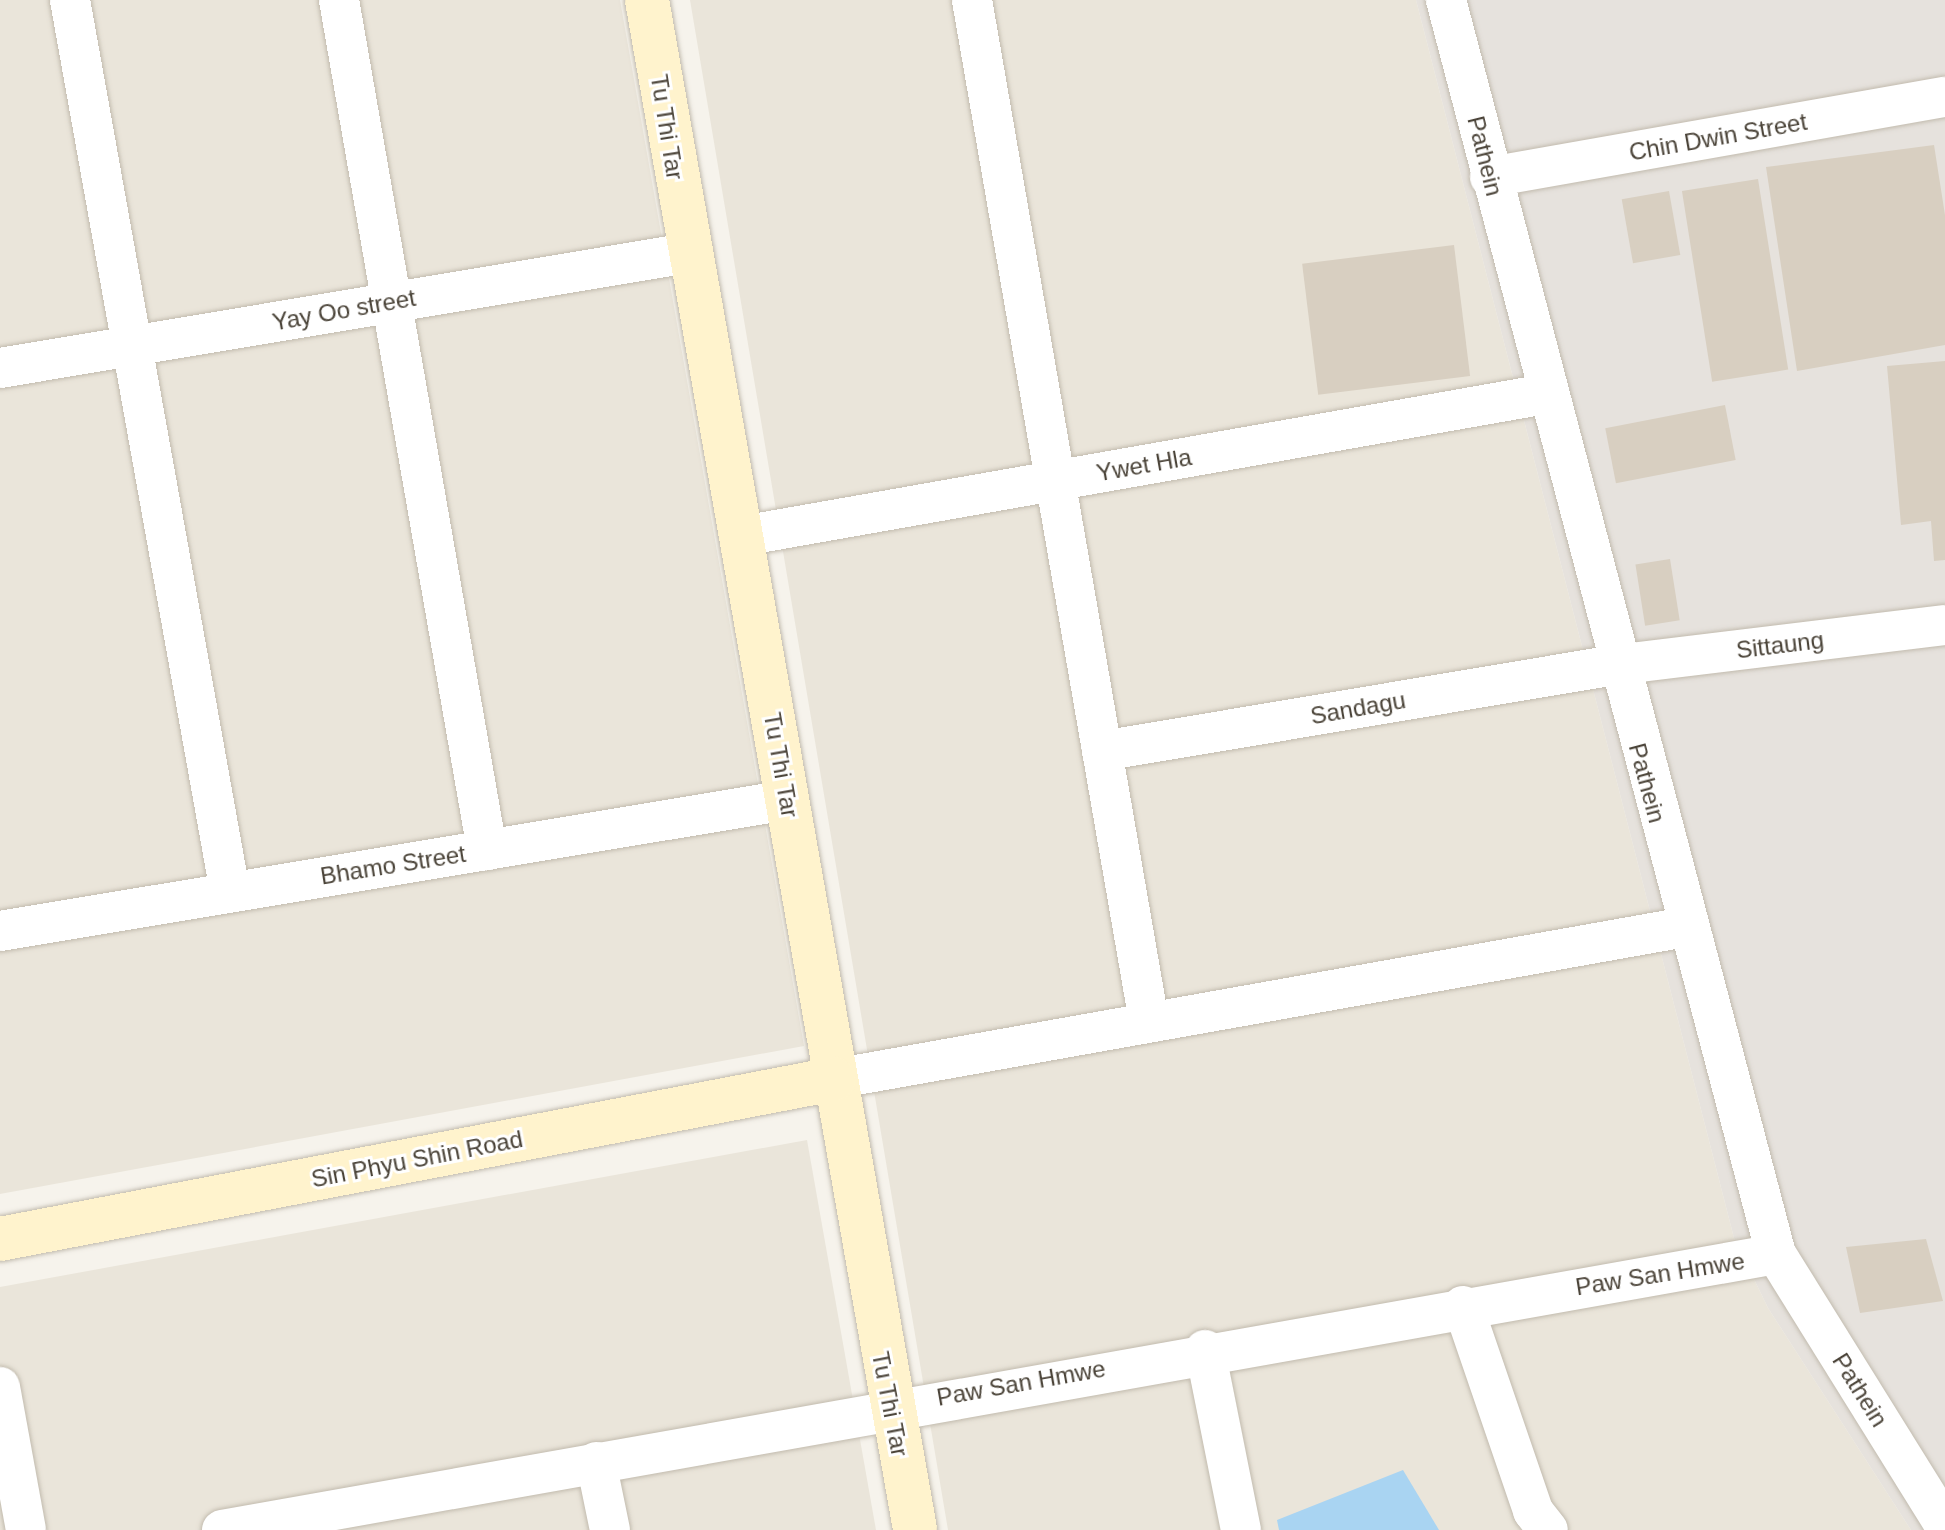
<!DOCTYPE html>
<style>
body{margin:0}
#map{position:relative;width:1945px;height:1530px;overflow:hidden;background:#f6f3ec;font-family:Arial,sans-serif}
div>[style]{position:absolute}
.residential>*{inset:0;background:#eae5da}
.industrial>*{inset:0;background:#e6e2dd}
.water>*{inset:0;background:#a9d4f2}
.building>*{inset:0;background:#d8cfc1;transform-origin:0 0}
.roads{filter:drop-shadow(0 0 2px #c2bbae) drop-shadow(0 0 2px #c2bbae)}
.street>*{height:40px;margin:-20px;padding:0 20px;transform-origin:20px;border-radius:20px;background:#fff}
.secondary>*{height:44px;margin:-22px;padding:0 22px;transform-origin:22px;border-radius:22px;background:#fff3cd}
span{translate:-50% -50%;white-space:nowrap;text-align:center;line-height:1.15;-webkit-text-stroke:6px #fff;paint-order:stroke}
.street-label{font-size:24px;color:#4b4439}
</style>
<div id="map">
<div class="residential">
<div style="clip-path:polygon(0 0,620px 0,804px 1046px,0 1194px)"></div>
<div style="clip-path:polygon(690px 0,1416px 0,1734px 1238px,1768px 1308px,1911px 1530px,948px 1530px)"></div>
<div style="clip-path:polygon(807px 1140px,876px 1530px,0 1530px,0 1287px)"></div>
</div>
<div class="industrial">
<div style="clip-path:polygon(1416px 0,1945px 0,1945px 1530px,1911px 1530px,1768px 1308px,1734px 1238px)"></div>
</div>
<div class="water">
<div style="clip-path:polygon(1403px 1470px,1439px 1530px,1279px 1530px,1277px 1520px)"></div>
</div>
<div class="building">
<div style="clip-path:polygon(1934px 145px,1945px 215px,1945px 345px,1797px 371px,1766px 167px)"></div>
<div style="left:1758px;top:179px;width:193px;height:77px;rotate:81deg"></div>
<div style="left:1669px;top:191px;width:65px;height:48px;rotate:80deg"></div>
<div style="left:1454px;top:245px;width:132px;height:153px;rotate:83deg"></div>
<div style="clip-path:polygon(1945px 361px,1945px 560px,1934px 561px,1931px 521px,1901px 525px,1887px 366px)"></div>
<div style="left:1725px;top:405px;width:56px;height:122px;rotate:79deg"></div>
<div style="left:1670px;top:559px;width:62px;height:35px;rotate:81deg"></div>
<div style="clip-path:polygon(1926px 1239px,1943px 1301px,1860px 1313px,1846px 1247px)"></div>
</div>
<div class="roads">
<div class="street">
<div style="left:70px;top:0;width:906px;rotate:79.83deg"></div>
<div style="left:339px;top:0;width:863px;rotate:80.12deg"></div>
<div style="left:972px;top:0;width:1037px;rotate:80.17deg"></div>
<div style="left:1446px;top:0;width:1297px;rotate:75.26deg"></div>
<div style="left:1776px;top:1254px;width:320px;rotate:58.1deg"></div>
<div style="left:1490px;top:177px;width:462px;rotate:-10deg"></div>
<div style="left:0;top:368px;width:698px;rotate:-9.49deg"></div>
<div style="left:742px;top:536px;width:816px;rotate:-10.02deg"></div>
<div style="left:1102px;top:751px;width:520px;rotate:-9.52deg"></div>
<div style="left:1615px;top:665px;width:332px;rotate:-6.9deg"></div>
<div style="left:0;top:931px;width:798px;rotate:-9.45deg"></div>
<div style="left:834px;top:1079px;width:865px;rotate:-10.12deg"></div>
<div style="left:1463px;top:1306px;width:217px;rotate:71.1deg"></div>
<div style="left:1533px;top:1511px;width:24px;rotate:52deg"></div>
<div style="left:1205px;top:1350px;width:184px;rotate:78.7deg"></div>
<div style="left:0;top:1387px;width:145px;rotate:79.7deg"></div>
<div style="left:596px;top:1462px;width:69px;rotate:78.4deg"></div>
<div style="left:222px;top:1530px;width:1578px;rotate:-10.07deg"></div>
</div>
<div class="secondary">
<div style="left:647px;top:0;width:1553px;rotate:80.06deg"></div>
<div style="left:0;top:1239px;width:849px;rotate:-10.86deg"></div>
</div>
</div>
<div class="street-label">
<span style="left:667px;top:127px;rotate:81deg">Tu Thi Tar</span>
<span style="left:1718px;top:137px;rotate:-10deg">Chin Dwin Street</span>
<span style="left:1485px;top:156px;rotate:76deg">Pathein</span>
<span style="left:344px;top:310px;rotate:-10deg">Yay Oo street</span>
<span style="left:1144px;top:465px;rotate:-10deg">Ywet Hla</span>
<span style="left:1780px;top:645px;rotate:-7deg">Sittaung</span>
<span style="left:1358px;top:708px;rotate:-10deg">Sandagu</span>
<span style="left:781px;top:765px;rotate:80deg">Tu Thi Tar</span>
<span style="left:1647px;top:783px;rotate:75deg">Pathein</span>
<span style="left:393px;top:865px;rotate:-9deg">Bhamo Street</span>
<span style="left:417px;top:1159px;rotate:-11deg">Sin Phyu Shin Road</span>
<span style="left:1660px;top:1274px;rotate:-9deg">Paw San Hmwe</span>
<span style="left:1021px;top:1383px;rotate:-10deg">Paw San Hmwe</span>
<span style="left:1860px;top:1390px;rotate:58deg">Pathein</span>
<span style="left:890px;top:1404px;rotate:79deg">Tu Thi Tar</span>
</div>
</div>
